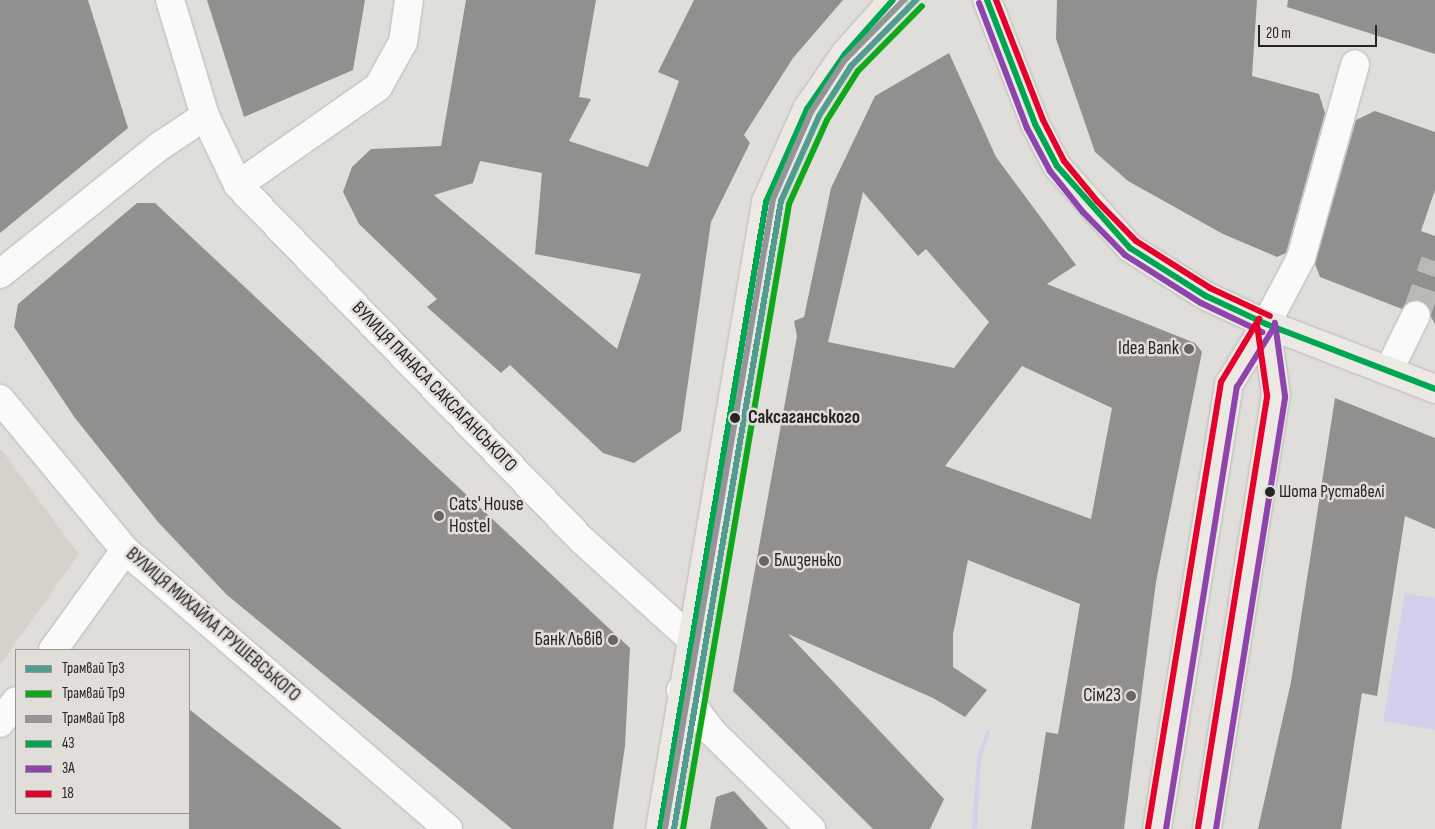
<!DOCTYPE html>
<meta charset="utf-8">
<style>
body{margin:0}
#map{position:relative;width:1435px;height:829px;overflow:hidden;background:#e0dedb;font-family:"Sofia Sans Condensed",sans-serif}
div>[style]{position:absolute}
.built>*{inset:0;background:#d6d1ca}
.green>*{inset:0;background:#d3d0ee}
.building>*{inset:0;background:#92908f}
.minor-tunnel>*{height:28px;margin-top:-14px;transform-origin:0;background:repeating-linear-gradient(90deg,#bbb9b6 0 28px,transparent 0 42px)}
.roads{filter:drop-shadow(0 0 1px #bab9b6) drop-shadow(0 0 1px #bab9b6)}
.minor>*{height:28px;margin:-14px;padding:0 14px;transform-origin:14px;border-radius:14px;background:#fafafa}
.major>*{height:28px;margin:-14px;padding:0 14px;transform-origin:14px;border-radius:14px;background:#ece8e3}
.bus-1>*{height:6px;margin:-3px;padding:0 3px;transform-origin:3px;border-radius:3px;background:#00a651}
.bus-2>*{height:6px;margin:-3px;padding:0 3px;transform-origin:3px;border-radius:3px;background:#8e44ad}
.bus-3>*{height:6px;margin:-3px;padding:0 3px;transform-origin:3px;border-radius:3px;background:#e4002b}
.tram-1>*{height:6px;margin:-3px;padding:0 3px;transform-origin:3px;border-radius:3px;background:#509c8f}
.tram-2>*{height:6px;margin:-3px;padding:0 3px;transform-origin:3px;border-radius:3px;background:#0fa81b}
.tram-3>*{height:6px;margin:-3px;padding:0 3px;transform-origin:3px;border-radius:3px;background:#949599}
.dots>*{width:14px;height:14px;translate:-50% -50%;box-sizing:border-box;border:2px solid #e1deda;border-radius:50%}
span{translate:-50% -50%;white-space:nowrap;text-align:center;line-height:1.15;-webkit-text-stroke:5px #e1deda;paint-order:stroke}
.bus-label{font-size:18px;color:#262524}
.left{translate:0 -50%;text-align:left}
.poi-label{font-size:19px;color:#262524}
.right{translate:-100% -50%;text-align:right}
.street-label{font-size:19px;color:#262524}
.stop-label{font-size:19px;color:#262524;font-weight:700}
.legend{position:absolute;left:15px;top:649px;width:175px;height:165px;box-sizing:border-box;background:#e1deda;border:1px solid #969491;margin:0;padding:6px 9px;list-style:none;font-size:15px;color:#262524}
.legend li{display:flex;align-items:center;gap:10px;height:25px}
.legend b{width:25px;border:1px solid #969491}
.scale{position:absolute;left:1258px;top:25px;width:119px;height:22px;box-sizing:border-box;border:2px solid #262524;border-top:0;padding-left:6px;font-size:15px;line-height:18px;white-space:nowrap;color:#262524;-webkit-text-stroke:4px #e1deda;paint-order:stroke}
</style>
<div id="map">
<div class="built">
<div style="clip-path:polygon(0 448px,79px 554px,0 665px)"></div>
</div>
<div class="green">
<div style="clip-path:polygon(1405px 593px,1435px 598px,1435px 730px,1383px 721px)"></div>
<div style="clip-path:polygon(987px 730px,990px 731px,981px 759px,977px 829px,972px 829px,977px 757px)"></div>
</div>
<div class="building">
<div style="clip-path:polygon(0 0,88px 0,128px 128px,0 233px)"></div>
<div style="clip-path:polygon(207px 0,365px 0,353px 70px,244px 117px)"></div>
<div style="clip-path:polygon(evenodd,466px 0,596px 0,579px 97px,591px 99px,569px 141px,648px 167px,679px 81px,658px 72px,694px 0,843px 0,793px 58px,744px 135px,750px 143px,711px 222px,681px 431px,634px 463px,603px 453px,510px 365px,501px 373px,427px 307px,437px 299px,359px 224px,343px 192px,352px 167px,371px 149px,441px 146px,466px 0,480px 161px,542px 173px,535px 254px,641px 274px,617px 349px,434px 195px,473px 183px,480px 161px)"></div>
<div style="clip-path:polygon(1057px 0,1257px 0,1252px 76px,1319px 94px,1325px 113px,1286px 253px,1277px 257px,1223px 234px,1128px 181px,1095px 152px,1056px 39px)"></div>
<div style="clip-path:polygon(1288px 0,1435px 0,1435px 54px,1287px 7px)"></div>
<div style="clip-path:polygon(evenodd,949px 53px,996px 157px,1076px 265px,1047px 284px,1195px 343px,1202px 352px,1156px 582px,1124px 829px,1031px 829px,1046px 732px,1058px 734px,1080px 604px,968px 560px,953px 634px,953px 667px,987px 690px,965px 717px,933px 698px,788px 634px,944px 799px,930px 829px,873px 829px,733px 691px,797px 336px,794px 321px,804px 317px,831px 188px,875px 96px,949px 53px,863px 192px,918px 256px,926px 249px,989px 322px,954px 368px,828px 342px,863px 192px,949px 53px,1022px 366px,1112px 408px,1091px 519px,945px 466px,1022px 366px)"></div>
<div style="clip-path:polygon(1375px 111px,1435px 132px,1435px 190px,1421px 231px,1435px 236px,1435px 324px,1422px 301px,1408px 302px,1402px 309px,1320px 277px,1315px 264px,1356px 120px)"></div>
<div style="clip-path:polygon(137px 203px,155px 203px,630px 648px,625px 746px,613px 829px,512px 829px,227px 595px,158px 522px,75px 418px,14px 327px,18px 304px)"></div>
<div style="clip-path:polygon(1335px 398px,1435px 438px,1435px 529px,1405px 516px,1377px 696px,1362px 693px,1341px 829px,1258px 829px,1291px 682px)"></div>
<div style="clip-path:polygon(189px 709px,214px 729px,342px 829px,189px 829px)"></div>
<div style="clip-path:polygon(734px 791px,768px 829px,710px 829px,716px 797px)"></div>
</div>
<div class="minor-tunnel">
<div style="left:1416px;top:315px;width:57px;rotate:-70.6deg"></div>
</div>
<div class="roads">
<div class="minor">
<div style="left:170px;top:0;width:121px;rotate:73.2deg"></div>
<div style="left:205px;top:116px;width:76px;rotate:64.4deg"></div>
<div style="left:238px;top:185px;width:494px;rotate:45.9deg"></div>
<div style="left:582px;top:540px;width:144px;rotate:42.2deg"></div>
<div style="left:238px;top:185px;width:171px;rotate:-35deg"></div>
<div style="left:378px;top:87px;width:51px;rotate:-60.9deg"></div>
<div style="left:403px;top:42px;width:42px;rotate:-81.9deg"></div>
<div style="left:0;top:274px;width:205px;rotate:-38.7deg"></div>
<div style="left:160px;top:146px;width:54px;rotate:-33.7deg"></div>
<div style="left:1266px;top:324px;width:75px;rotate:-62.1deg"></div>
<div style="left:1301px;top:258px;width:201px;rotate:-74.4deg"></div>
<div style="left:1389px;top:370px;width:61px;rotate:-63.9deg"></div>
<div style="left:0;top:399px;width:196px;rotate:50.4deg"></div>
<div style="left:125px;top:550px;width:427px;rotate:40.8deg"></div>
<div style="left:53px;top:650px;width:123px;rotate:-54.2deg"></div>
<div style="left:681px;top:690px;width:52px;rotate:53.6deg"></div>
<div style="left:712px;top:732px;width:139px;rotate:44.4deg"></div>
<div style="left:0;top:723px;width:27px;rotate:-54deg"></div>
</div>
<div class="major">
<div style="left:987px;top:0;width:133px;rotate:68.8deg"></div>
<div style="left:1035px;top:124px;width:47px;rotate:62.4deg"></div>
<div style="left:1057px;top:166px;width:110px;rotate:48.3deg"></div>
<div style="left:1130px;top:248px;width:90px;rotate:32.3deg"></div>
<div style="left:1206px;top:296px;width:66px;rotate:25deg"></div>
<div style="left:1266px;top:324px;width:181px;rotate:21deg"></div>
<div style="left:660px;top:829px;width:636px;rotate:-80.4deg"></div>
<div style="left:766px;top:202px;width:102px;rotate:-66.2deg"></div>
<div style="left:807px;top:109px;width:67px;rotate:-55.4deg"></div>
<div style="left:845px;top:54px;width:72px;rotate:-48.4deg"></div>
<div style="left:1157px;top:829px;width:451px;rotate:-80.8deg"></div>
<div style="left:1229px;top:384px;width:70px;rotate:-58.3deg"></div>
<div style="left:1207px;top:829px;width:439px;rotate:-81deg"></div>
<div style="left:1276px;top:395px;width:72px;rotate:-98deg"></div>
</div>
</div>
<div class="bus-1">
<div style="left:987px;top:0;width:133px;rotate:68.8deg"></div>
<div style="left:1035px;top:124px;width:47px;rotate:62.4deg"></div>
<div style="left:1057px;top:166px;width:110px;rotate:48.3deg"></div>
<div style="left:1130px;top:248px;width:90px;rotate:32.3deg"></div>
<div style="left:1206px;top:296px;width:66px;rotate:25deg"></div>
<div style="left:1266px;top:324px;width:181px;rotate:21deg"></div>
<div style="left:660px;top:829px;width:636px;rotate:-80.4deg"></div>
<div style="left:766px;top:202px;width:102px;rotate:-66.2deg"></div>
<div style="left:807px;top:109px;width:67px;rotate:-55.4deg"></div>
<div style="left:845px;top:54px;width:72px;rotate:-48.4deg"></div>
</div>
<div class="bus-2">
<div style="left:979px;top:3px;width:134px;rotate:69deg"></div>
<div style="left:1027px;top:128px;width:49px;rotate:61.9deg"></div>
<div style="left:1050px;top:171px;width:53px;rotate:51.2deg"></div>
<div style="left:1083px;top:212px;width:60px;rotate:45.7deg"></div>
<div style="left:1125px;top:255px;width:90px;rotate:32.3deg"></div>
<div style="left:1201px;top:303px;width:68px;rotate:25.4deg"></div>
<div style="left:1166px;top:829px;width:448px;rotate:-80.9deg"></div>
<div style="left:1237px;top:387px;width:68px;rotate:-58.2deg"></div>
<div style="left:1216px;top:829px;width:438px;rotate:-80.9deg"></div>
<div style="left:1285px;top:396px;width:74px;rotate:-97.8deg"></div>
</div>
<div class="bus-3">
<div style="left:996px;top:0;width:129px;rotate:68.6deg"></div>
<div style="left:1043px;top:120px;width:46px;rotate:62.9deg"></div>
<div style="left:1064px;top:161px;width:52px;rotate:50.5deg"></div>
<div style="left:1097px;top:201px;width:56px;rotate:45.7deg"></div>
<div style="left:1136px;top:241px;width:88px;rotate:32.4deg"></div>
<div style="left:1210px;top:288px;width:66px;rotate:25deg"></div>
<div style="left:1148px;top:828px;width:452px;rotate:-80.7deg"></div>
<div style="left:1221px;top:382px;width:74px;rotate:-58.9deg"></div>
<div style="left:1198px;top:828px;width:438px;rotate:-80.9deg"></div>
<div style="left:1267px;top:395px;width:71px;rotate:-98.1deg"></div>
</div>
<div class="tram-1">
<div style="left:674px;top:829px;width:637px;rotate:-80.33deg"></div>
<div style="left:781px;top:201px;width:93px;rotate:-65.9deg"></div>
<div style="left:819px;top:116px;width:59px;rotate:-57.4deg"></div>
<div style="left:851px;top:66px;width:93px;rotate:-45.4deg"></div>
</div>
<div class="tram-2">
<div style="left:683px;top:829px;width:634px;rotate:-80.37deg"></div>
<div style="left:789px;top:204px;width:92px;rotate:-65.7deg"></div>
<div style="left:827px;top:120px;width:58px;rotate:-57.7deg"></div>
<div style="left:858px;top:71px;width:91px;rotate:-45.4deg"></div>
</div>
<div class="tram-3">
<div style="left:665px;top:828px;width:638px;rotate:-80.26deg"></div>
<div style="left:773px;top:199px;width:95px;rotate:-66.4deg"></div>
<div style="left:811px;top:112px;width:61px;rotate:-57.1deg"></div>
<div style="left:844px;top:61px;width:86px;rotate:-45.5deg"></div>
</div>
<div class="dots">
<div style="left:1189px;top:349px;background:#676664"></div>
<div style="left:735px;top:418px;background:#262524"></div>
<div style="left:1270px;top:492px;background:#262524"></div>
<div style="left:439px;top:516px;background:#676664"></div>
<div style="left:764px;top:561px;background:#676664"></div>
<div style="left:613px;top:640px;background:#676664"></div>
<div style="left:1131px;top:696px;background:#676664"></div>
</div>
<div class="bus-label">
<span class="left" style="left:1279px;top:492px">Шота Руставелі</span>
</div>
<div class="poi-label">
<span class="right" style="left:1179px;top:349px">Idea Bank</span>
<span class="left" style="left:449px;top:516px">Cats' House<br>Hostel</span>
<span class="left" style="left:774px;top:561px">Близенько</span>
<span class="right" style="left:603px;top:640px">Банк Львів</span>
<span class="right" style="left:1121px;top:696px">Сім23</span>
</div>
<div class="street-label">
<span style="left:434px;top:387px;rotate:46deg">ВУЛИЦЯ ПАНАСА САКСАГАНСЬКОГО</span>
<span style="left:213px;top:625px;rotate:41deg">ВУЛИЦЯ МИХАЙЛА ГРУШЕВСЬКОГО</span>
</div>
<div class="stop-label">
<span class="left" style="left:748px;top:418px">Саксаганського</span>
</div>
<ul class="legend">
<li><b style="height:6px;background:#509c8f"></b>Трамвай Тр3</li>
<li><b style="height:6px;background:#0fa81b"></b>Трамвай Тр9</li>
<li><b style="height:6px;background:#949599"></b>Трамвай Тр8</li>
<li><b style="height:6px;background:#00a651"></b>43</li>
<li><b style="height:6px;background:#8e44ad"></b>3А</li>
<li><b style="height:6px;background:#e4002b"></b>18</li>
</ul>
<div class="scale">20 m</div>
</div>
